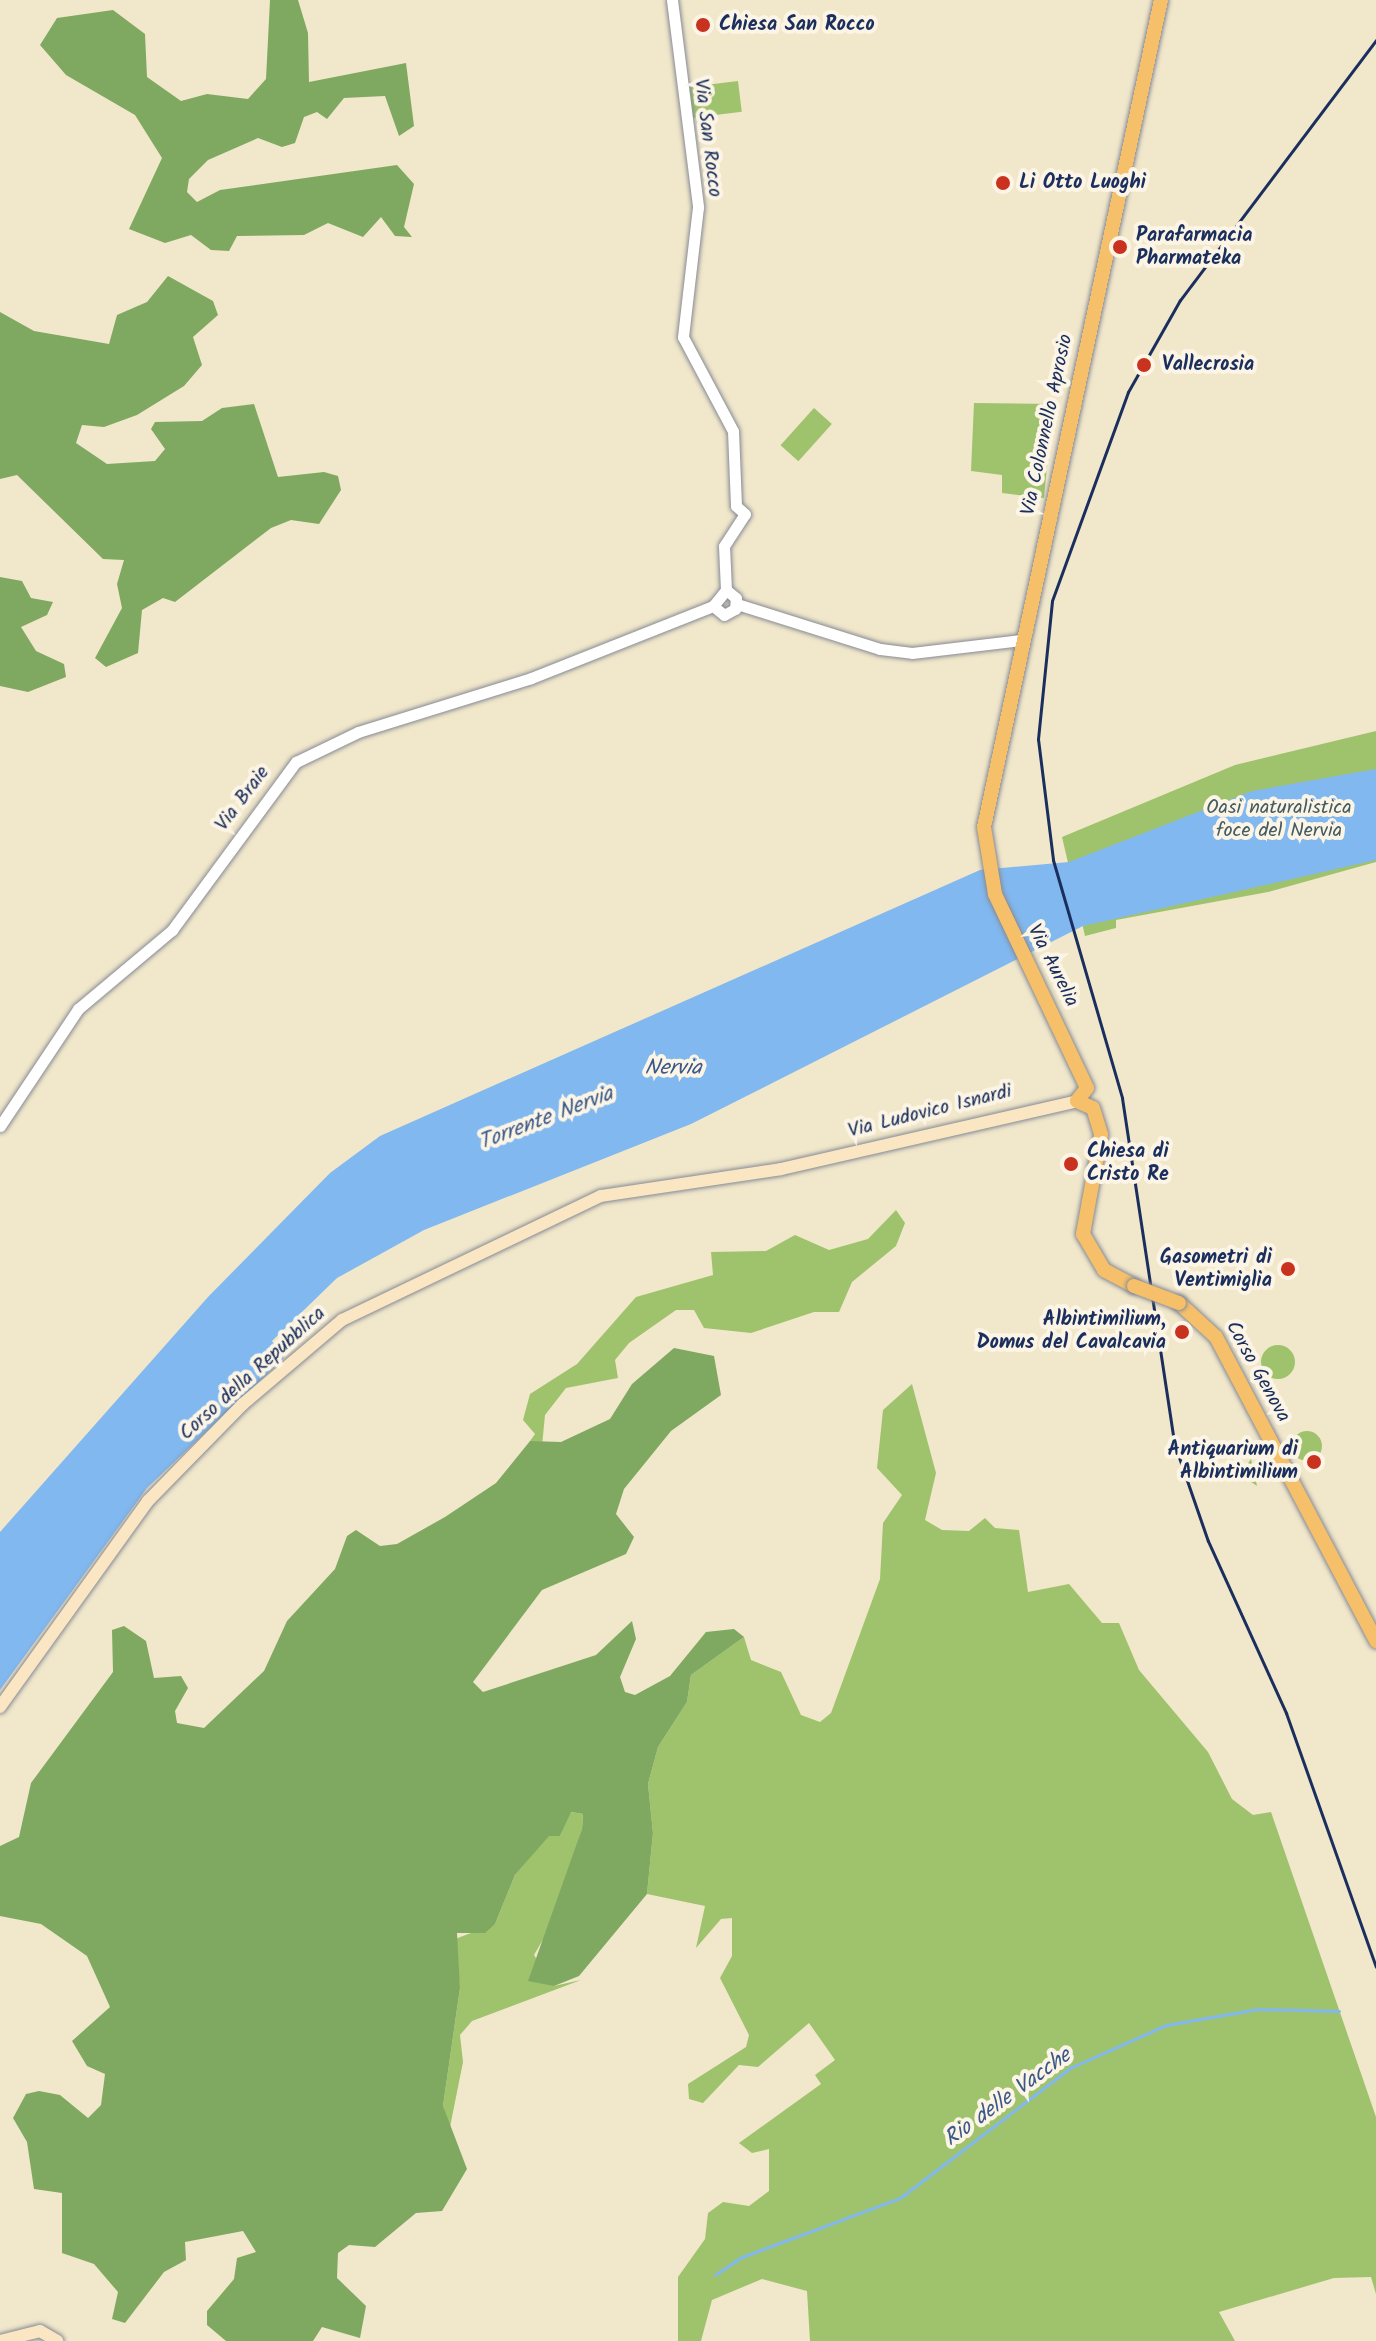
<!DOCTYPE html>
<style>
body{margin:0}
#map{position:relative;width:1376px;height:2341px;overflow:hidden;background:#f1e7cb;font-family:Kalam,sans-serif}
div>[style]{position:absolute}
.green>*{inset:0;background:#9fc36c;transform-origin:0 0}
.round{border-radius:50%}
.forest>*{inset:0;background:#7fa960}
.water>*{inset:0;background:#81b8f0}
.stream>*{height:3px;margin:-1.5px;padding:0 1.5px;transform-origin:1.5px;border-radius:1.5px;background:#81b8f0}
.roads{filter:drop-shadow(0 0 2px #868b94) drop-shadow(0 0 2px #868b94)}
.tertiary>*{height:11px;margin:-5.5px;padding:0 5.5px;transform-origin:5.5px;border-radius:5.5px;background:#fff}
.secondary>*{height:12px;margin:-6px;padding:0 6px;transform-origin:6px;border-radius:6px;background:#fbe6c4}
.primary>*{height:14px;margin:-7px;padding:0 7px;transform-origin:7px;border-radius:7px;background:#f6c06b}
.rail>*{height:3px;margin:-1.5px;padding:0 1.5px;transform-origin:1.5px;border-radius:1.5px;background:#1b2f5e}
.bridges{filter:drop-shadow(0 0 2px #868b94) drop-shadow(0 0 2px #868b94)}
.primary-bridge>*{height:14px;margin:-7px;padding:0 7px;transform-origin:7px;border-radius:7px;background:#f6c06b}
.dots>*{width:22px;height:22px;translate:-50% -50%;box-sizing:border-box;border:4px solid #fcf5e5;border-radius:50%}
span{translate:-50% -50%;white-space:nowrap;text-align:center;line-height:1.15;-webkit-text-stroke:8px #fcf5e5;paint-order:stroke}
.poi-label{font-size:20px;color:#1b2f5e;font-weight:700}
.left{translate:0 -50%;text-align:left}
.right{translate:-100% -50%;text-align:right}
.street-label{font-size:20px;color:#1b2f5e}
.park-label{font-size:20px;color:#435b62}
.water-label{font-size:22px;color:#3a588a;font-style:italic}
</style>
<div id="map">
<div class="green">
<div style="left:738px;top:81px;width:31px;height:49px;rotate:83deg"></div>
<div style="clip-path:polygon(974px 403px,1053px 404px,1044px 498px,1002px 493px,1002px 475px,971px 471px)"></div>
<div style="left:814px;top:408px;width:24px;height:50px;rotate:42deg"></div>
<div style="clip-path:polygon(1376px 731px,1376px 862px,1268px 892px,1116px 920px,1116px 928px,1085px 936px,1062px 837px,1235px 765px)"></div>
<div style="clip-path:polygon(896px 1210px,905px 1223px,896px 1246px,852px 1282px,839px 1312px,814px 1312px,751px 1333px,704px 1328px,694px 1310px,676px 1310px,629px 1343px,615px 1360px,618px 1378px,566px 1388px,545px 1415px,542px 1446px,530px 1441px,535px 1434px,523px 1420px,530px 1394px,577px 1364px,636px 1297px,713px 1275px,711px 1252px,766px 1251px,795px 1235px,829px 1250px,868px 1239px)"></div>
<div class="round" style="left:1261px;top:1345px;width:34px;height:34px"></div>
<div style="clip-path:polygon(912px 1384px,936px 1473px,925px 1520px,942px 1530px,969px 1531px,985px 1518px,995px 1528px,1019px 1530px,1028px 1592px,1069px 1584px,1102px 1623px,1119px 1623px,1139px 1670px,1208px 1752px,1232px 1799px,1253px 1815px,1271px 1812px,1376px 2117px,1376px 2294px,1371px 2277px,1334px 2278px,1219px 2312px,1235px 2341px,810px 2341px,807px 2291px,762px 2279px,712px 2300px,701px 2341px,678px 2341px,678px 2277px,705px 2239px,708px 2213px,723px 2202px,749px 2206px,769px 2191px,769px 2149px,752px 2153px,739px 2143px,821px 2084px,815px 2075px,835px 2060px,809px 2023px,758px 2067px,739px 2065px,703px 2103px,689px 2099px,688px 2084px,746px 2047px,749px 2035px,720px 1978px,732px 1956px,732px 1918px,721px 1919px,696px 1948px,705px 1906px,647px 1894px,653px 1833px,648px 1784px,658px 1747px,687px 1702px,691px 1675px,744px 1637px,751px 1660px,781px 1672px,801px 1715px,820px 1722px,831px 1713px,880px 1579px,883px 1523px,902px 1495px,877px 1468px,883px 1410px)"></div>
<div class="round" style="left:1292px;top:1431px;width:30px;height:30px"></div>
<div style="clip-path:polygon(1251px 1459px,1257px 1486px,1240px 1474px)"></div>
<div style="clip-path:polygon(570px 1812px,583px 1814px,582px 1829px,555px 1919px,534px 1955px,554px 1986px,581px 1980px,472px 2021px,460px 2035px,463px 2062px,449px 2132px,443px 2106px,460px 1988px,455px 1939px,495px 1924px,515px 1875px,549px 1835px,560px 1836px)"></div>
</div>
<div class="forest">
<div style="clip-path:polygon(270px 0,298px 0,308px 33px,309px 82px,406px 63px,414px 126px,399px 136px,385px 96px,344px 98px,327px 119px,317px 112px,304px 117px,295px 143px,282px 147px,258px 138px,208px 160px,189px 179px,187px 192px,197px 202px,220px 190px,397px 165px,414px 184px,404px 227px,412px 237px,395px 236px,381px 217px,363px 237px,328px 223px,304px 235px,237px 236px,229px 251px,211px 250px,191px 235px,165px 243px,129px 229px,162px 158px,135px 115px,66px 75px,40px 45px,57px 18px,113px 10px,145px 34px,147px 77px,181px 101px,207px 94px,248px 99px,266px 79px)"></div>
<div style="clip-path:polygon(168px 276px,213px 301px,218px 315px,193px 337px,202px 365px,184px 386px,137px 415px,104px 427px,82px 425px,76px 443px,107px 464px,155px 461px,165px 449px,151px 429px,155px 422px,202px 421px,222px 408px,254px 404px,278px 477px,324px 472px,338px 476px,341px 490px,319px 524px,291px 520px,271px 528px,175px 602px,163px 598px,142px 610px,138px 653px,106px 667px,95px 658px,122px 608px,117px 584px,124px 560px,103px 559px,17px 475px,0 479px,0 312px,34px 331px,109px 344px,117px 315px,147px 302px)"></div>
<div style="clip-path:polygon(0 577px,22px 581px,31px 598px,53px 602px,47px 615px,21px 627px,36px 651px,64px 664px,66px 677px,28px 692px,0 686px)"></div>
<div style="clip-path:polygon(674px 1348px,714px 1356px,721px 1395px,671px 1431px,624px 1489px,616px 1514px,634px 1537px,626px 1554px,542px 1590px,473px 1682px,483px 1692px,596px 1655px,632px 1621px,636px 1639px,620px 1677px,625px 1692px,635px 1695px,670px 1676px,706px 1632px,734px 1629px,744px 1637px,691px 1675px,687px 1702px,658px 1747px,648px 1784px,653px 1833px,647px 1894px,579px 1976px,554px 1986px,528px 1981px,582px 1829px,583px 1814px,571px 1812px,560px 1836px,549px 1836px,515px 1875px,495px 1924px,485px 1933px,457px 1933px,460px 1988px,443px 2106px,467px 2169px,442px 2211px,416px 2213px,375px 2247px,349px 2245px,338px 2253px,337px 2278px,366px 2306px,360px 2338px,322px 2327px,313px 2341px,226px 2341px,207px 2325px,207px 2311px,234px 2279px,237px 2258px,256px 2252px,243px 2231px,185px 2242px,186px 2260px,164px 2272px,125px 2323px,112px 2319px,118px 2292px,94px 2264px,62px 2253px,62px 2193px,34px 2189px,27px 2142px,13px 2118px,26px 2094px,39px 2091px,60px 2095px,88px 2118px,101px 2105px,105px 2074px,87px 2066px,72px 2041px,110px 2007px,87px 1956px,41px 1924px,0 1916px,0 1846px,19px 1837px,31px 1783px,113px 1672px,112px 1630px,124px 1626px,146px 1641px,154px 1678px,181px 1676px,188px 1688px,175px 1711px,177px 1723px,204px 1728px,264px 1671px,287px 1621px,335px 1569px,347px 1536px,356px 1530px,380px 1546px,397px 1544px,445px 1517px,496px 1483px,530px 1441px,561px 1442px,610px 1419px,632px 1384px)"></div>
</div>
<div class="water">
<div style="clip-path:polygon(1376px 769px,1376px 860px,1083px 926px,691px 1124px,424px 1230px,337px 1278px,272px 1341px,284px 1358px,147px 1488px,0 1690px,0 1532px,208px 1297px,330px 1173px,380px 1136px,980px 870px,1069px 862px,1252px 791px)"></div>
</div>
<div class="stream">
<div style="left:715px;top:2275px;width:32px;rotate:-34deg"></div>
<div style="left:742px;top:2257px;width:169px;rotate:-20.5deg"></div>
<div style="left:900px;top:2198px;width:214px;rotate:-37.4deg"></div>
<div style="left:1070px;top:2068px;width:105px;rotate:-24.1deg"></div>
<div style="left:1166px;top:2025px;width:93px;rotate:-9.9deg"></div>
<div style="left:1258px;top:2009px;width:81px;rotate:1.4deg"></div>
</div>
<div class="roads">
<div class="tertiary">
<div style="left:672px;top:0;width:209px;rotate:82.8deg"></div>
<div style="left:698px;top:207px;width:131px;rotate:96.6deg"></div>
<div style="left:683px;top:337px;width:106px;rotate:62deg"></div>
<div style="left:733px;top:431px;width:75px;rotate:87.7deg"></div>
<div style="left:726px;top:590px;width:44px;rotate:-92.6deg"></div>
<div style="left:724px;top:546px;width:38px;rotate:-57deg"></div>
<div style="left:745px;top:514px;width:12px;rotate:-138deg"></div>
<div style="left:737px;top:604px;width:150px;rotate:17.5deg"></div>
<div style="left:880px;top:649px;width:32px;rotate:7deg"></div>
<div style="left:912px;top:653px;width:110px;rotate:-6.8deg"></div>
<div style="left:713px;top:606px;width:14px;rotate:39deg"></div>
<div style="left:724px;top:615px;width:13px;rotate:-29deg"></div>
<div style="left:735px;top:609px;width:11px;rotate:-85deg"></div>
<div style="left:736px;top:598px;width:13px;rotate:-141deg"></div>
<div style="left:713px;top:606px;width:21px;rotate:-51deg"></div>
<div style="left:0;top:1126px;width:141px;rotate:-56.3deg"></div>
<div style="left:78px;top:1009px;width:123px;rotate:-40deg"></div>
<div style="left:172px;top:930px;width:209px;rotate:-53.6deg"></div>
<div style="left:296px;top:762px;width:69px;rotate:-25.8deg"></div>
<div style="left:358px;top:732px;width:181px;rotate:-17.3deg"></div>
<div style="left:531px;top:678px;width:196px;rotate:-21.6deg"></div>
</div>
<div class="secondary">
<div style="left:0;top:1707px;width:254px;rotate:-54.3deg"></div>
<div style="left:148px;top:1501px;width:136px;rotate:-45.6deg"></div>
<div style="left:243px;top:1404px;width:130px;rotate:-40.3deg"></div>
<div style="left:342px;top:1320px;width:287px;rotate:-25.6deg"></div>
<div style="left:601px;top:1196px;width:182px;rotate:-8.5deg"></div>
<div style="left:781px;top:1169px;width:304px;rotate:-12.9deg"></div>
<div style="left:0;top:2341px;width:41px;rotate:-14deg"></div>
<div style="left:40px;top:2331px;width:20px;rotate:30deg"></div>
</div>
<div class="primary">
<div style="left:1087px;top:1088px;width:215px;rotate:-115.4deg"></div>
<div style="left:995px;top:894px;width:68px;rotate:-99.3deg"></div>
<div style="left:984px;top:827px;width:846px;rotate:-77.92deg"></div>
<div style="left:1087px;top:1088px;width:16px;rotate:128deg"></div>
<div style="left:1077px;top:1101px;width:17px;rotate:24deg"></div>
<div style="left:1093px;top:1108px;width:28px;rotate:73deg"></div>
<div style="left:1101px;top:1135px;width:101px;rotate:100.3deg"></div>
<div style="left:1083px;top:1234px;width:42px;rotate:59.7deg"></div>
<div style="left:1104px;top:1270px;width:34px;rotate:28deg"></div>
<div style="left:1179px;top:1303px;width:50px;rotate:42.6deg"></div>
<div style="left:1216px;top:1337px;width:344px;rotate:62.2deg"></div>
</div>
</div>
<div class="rail">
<div style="left:1376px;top:40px;width:326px;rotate:127deg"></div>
<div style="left:1180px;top:300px;width:106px;rotate:119.5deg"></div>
<div style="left:1128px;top:392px;width:222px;rotate:110deg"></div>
<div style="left:1052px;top:601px;width:139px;rotate:95.8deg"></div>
<div style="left:1038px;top:739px;width:122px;rotate:82.9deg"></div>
<div style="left:1053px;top:860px;width:248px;rotate:73.8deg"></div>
<div style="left:1122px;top:1098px;width:349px;rotate:81.4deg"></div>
<div style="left:1174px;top:1443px;width:104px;rotate:70.9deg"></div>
<div style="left:1208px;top:1541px;width:189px;rotate:65.6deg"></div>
<div style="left:1286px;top:1713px;width:269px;rotate:70.5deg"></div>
</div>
<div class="bridges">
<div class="primary-bridge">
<div style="left:1134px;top:1286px;width:48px;rotate:20.7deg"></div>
</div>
</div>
<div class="dots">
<div style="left:703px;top:25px;background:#c8321e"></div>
<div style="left:1003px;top:183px;background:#c8321e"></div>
<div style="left:1120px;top:247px;background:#c8321e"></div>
<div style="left:1144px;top:365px;background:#c8321e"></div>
<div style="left:1071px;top:1164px;background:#c8321e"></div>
<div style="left:1288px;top:1269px;background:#c8321e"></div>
<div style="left:1182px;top:1332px;background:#c8321e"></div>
<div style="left:1314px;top:1462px;background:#c8321e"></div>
</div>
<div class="poi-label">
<span class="left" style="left:719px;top:25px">Chiesa San Rocco</span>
<span class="left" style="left:1019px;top:183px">Li Otto Luoghi</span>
<span class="left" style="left:1136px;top:248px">Parafarmacia<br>Pharmateka</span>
<span class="left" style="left:1162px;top:365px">Vallecrosia</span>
<span class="left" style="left:1087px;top:1164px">Chiesa di<br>Cristo Re</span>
<span class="right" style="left:1272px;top:1270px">Gasometri di<br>Ventimiglia</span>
<span class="right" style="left:1166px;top:1332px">Albintimilium,<br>Domus del Cavalcavia</span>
<span class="right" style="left:1298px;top:1462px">Antiquarium di<br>Albintimilium</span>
</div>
<div class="street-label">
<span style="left:707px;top:138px;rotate:83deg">Via San Rocco</span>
<span style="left:1048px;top:425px;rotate:-78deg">Via Colonnello Aprosio</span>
<span style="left:243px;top:799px;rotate:-53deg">Via Braie</span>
<span style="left:1052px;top:966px;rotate:63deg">Via Aurelia</span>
<span style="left:930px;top:1112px;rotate:-14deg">Via Ludovico Isnardi</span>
<span style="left:1257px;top:1372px;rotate:61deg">Corso Genova</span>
<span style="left:253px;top:1374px;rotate:-42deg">Corso della Repubblica</span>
</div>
<div class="park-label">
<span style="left:1279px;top:820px">Oasi naturalistica<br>foce del Nervia</span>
</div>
<div class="water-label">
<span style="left:673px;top:1069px">Nervia</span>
<span style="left:546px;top:1119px;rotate:-21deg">Torrente Nervia</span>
<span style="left:1008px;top:2098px;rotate:-36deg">Rio delle Vacche</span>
</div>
</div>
